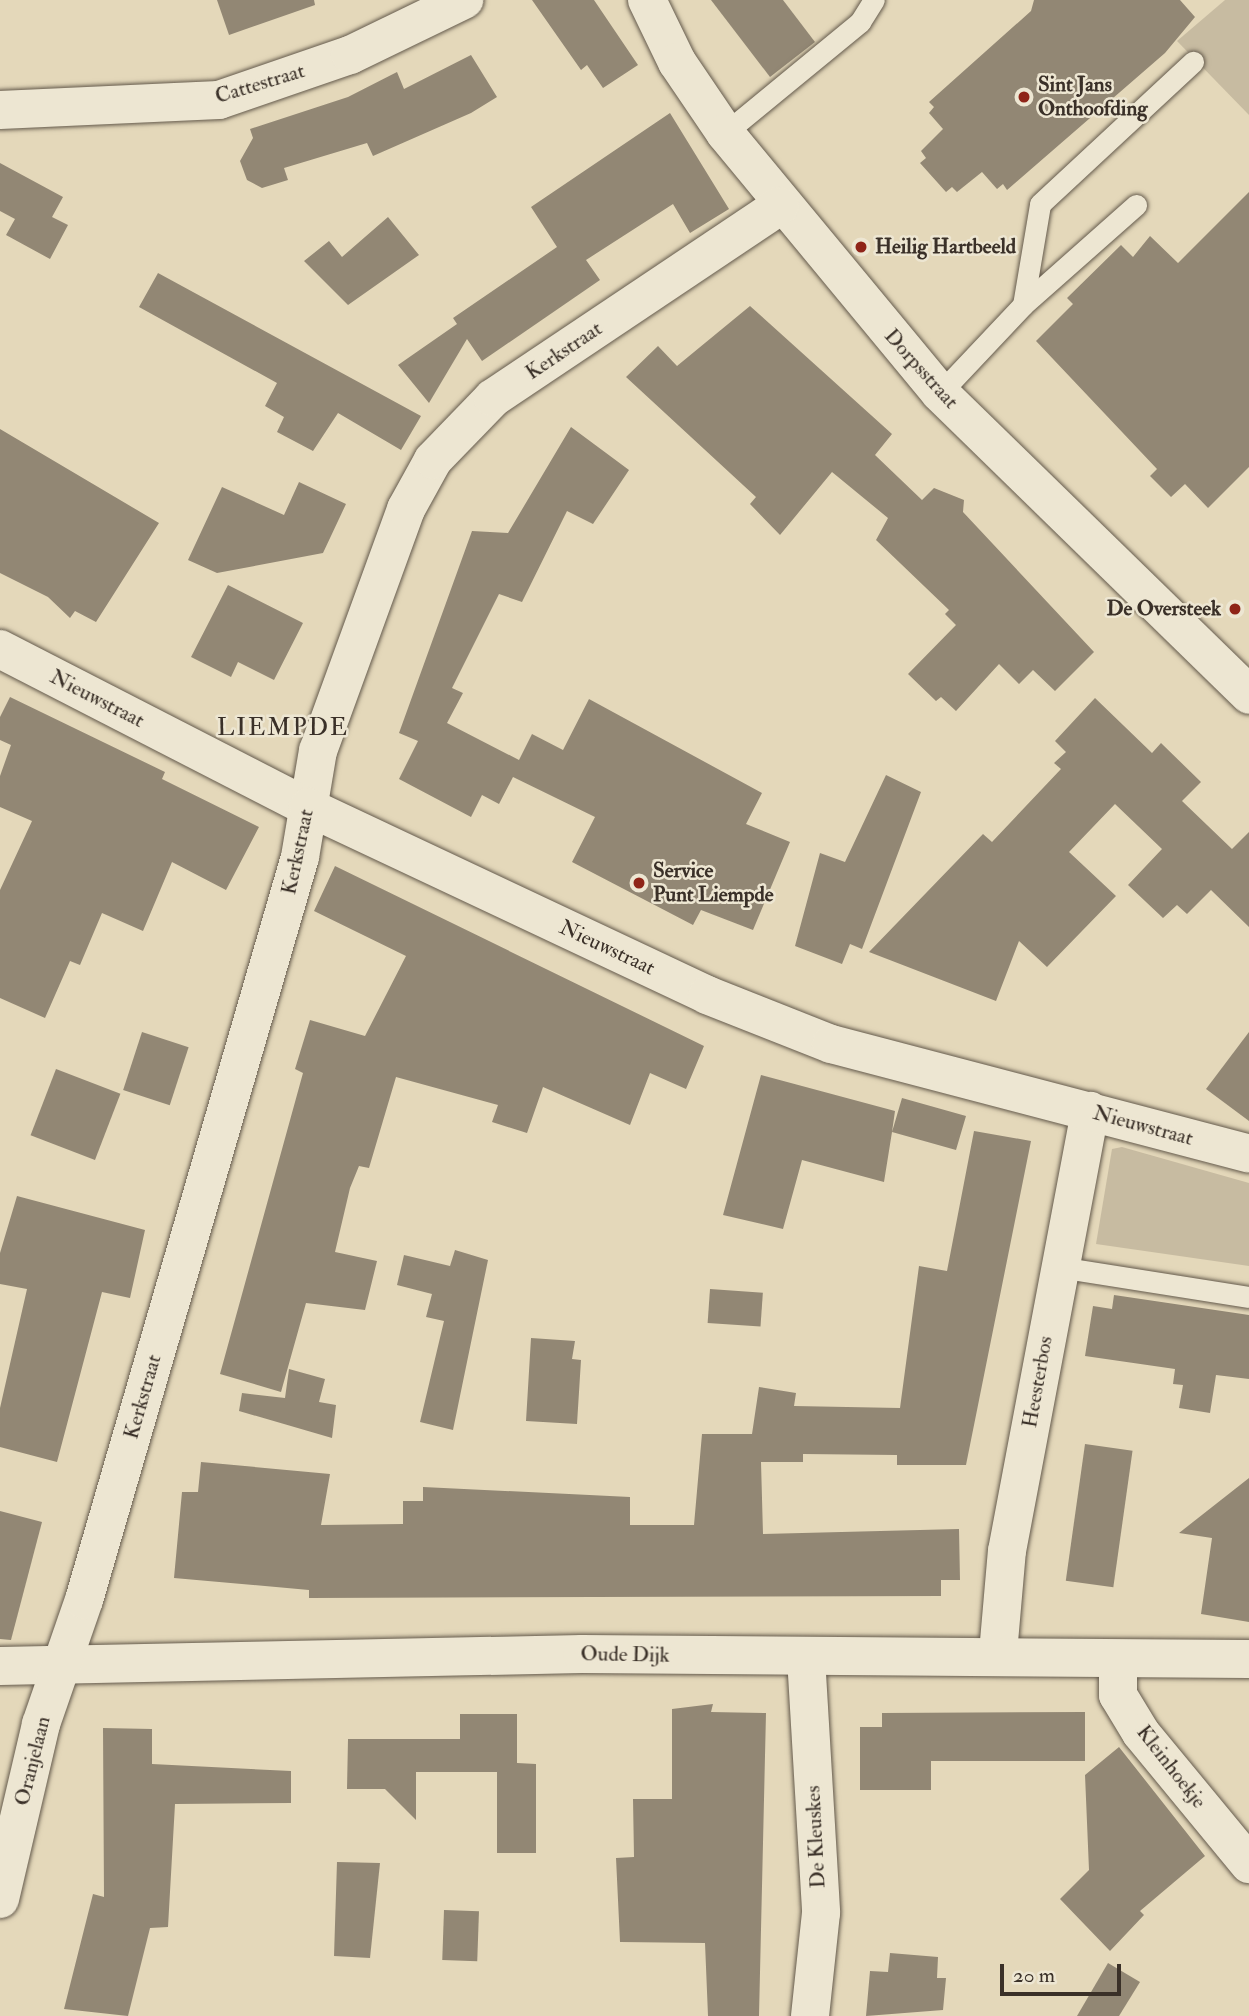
<!DOCTYPE html>
<style>
body{margin:0}
#map{position:relative;width:1249px;height:2016px;overflow:hidden;background:#e4d8ba;font-family:"IM FELL Double Pica",serif}
div>[style]{position:absolute}
.green>*{inset:0;background:#c7bba1}
.building>*{inset:0;background:#928774;transform-origin:0 0}
.roads{filter:drop-shadow(0 0 2px #645a4c) drop-shadow(0 0 2px #645a4c)}
.lane>*{height:21px;margin:-10.5px;padding:0 10.5px;transform-origin:10.5px;border-radius:10.5px;background:#ede6d2}
.street>*{height:38px;margin:-19px;padding:0 19px;transform-origin:19px;border-radius:19px;background:#ede6d2}
.secondary>*{height:38px;margin:-19px;padding:0 19px;transform-origin:19px;border-radius:19px;background:#ede6d2}
.dots>*{width:19px;height:19px;translate:-50% -50%;box-sizing:border-box;border:4px solid #ede6d2;border-radius:50%}
span{translate:-50% -50%;white-space:nowrap;text-align:center;line-height:1.15;-webkit-text-stroke:5px #ede6d2;paint-order:stroke}
.street-label{font-size:21px;color:#3a3028}
.poi-label{font-size:21px;color:#3a3028;font-weight:700}
.left{translate:0 -50%;text-align:left}
.right{translate:-100% -50%;text-align:right}
.quarter-label{font-size:24px;color:#3a3028;letter-spacing:2px}
.scale{position:absolute;left:1000px;top:1964px;width:121px;height:32px;box-sizing:border-box;border:4px solid #3a3028;border-top:0;padding-left:9px;font-size:21px;line-height:24px;white-space:nowrap;color:#3a3028;-webkit-text-stroke:5px #ede6d2;paint-order:stroke}
</style>
<div id="map">
<div class="green">
<div style="clip-path:polygon(1225px 0,1249px 0,1249px 115px,1177px 41px)"></div>
<div style="clip-path:polygon(1122px 1147px,1249px 1183px,1249px 1266px,1096px 1244px,1112px 1149px)"></div>
</div>
<div class="building">
<div style="clip-path:polygon(217px 0,314px 0,315px 5px,229px 35px)"></div>
<div style="clip-path:polygon(532px 0,594px 0,638px 65px,603px 88px,587px 65px,581px 70px)"></div>
<div style="clip-path:polygon(711px 0,783px 0,815px 42px,770px 77px)"></div>
<div style="clip-path:polygon(1034px 0,1180px 0,1195px 17px,1165px 53px,1007px 190px,1003px 184px,997px 189px,982px 172px,957px 192px,952px 187px,946px 192px,920px 163px,926px 158px,921px 151px,943px 129px,929px 113px,934px 107px,929px 102px,1031px 11px)"></div>
<div style="clip-path:polygon(471px 55px,497px 97px,471px 113px,373px 156px,367px 143px,284px 168px,288px 180px,262px 188px,247px 180px,240px 161px,253px 138px,250px 129px,348px 97px,397px 72px,404px 89px)"></div>
<div style="clip-path:polygon(670px 113px,729px 209px,690px 233px,673px 204px,586px 260px,600px 280px,482px 361px,467px 339px,429px 403px,398px 365px,457px 324px,453px 318px,557px 247px,531px 207px)"></div>
<div style="clip-path:polygon(0 163px,63px 197px,52px 217px,68px 225px,50px 259px,6px 235px,15px 219px,0 211px)"></div>
<div style="clip-path:polygon(1249px 192px,1249px 467px,1208px 508px,1185px 484px,1171px 497px,1150px 476px,1157px 469px,1036px 341px,1073px 304px,1067px 298px,1121px 245px,1133px 257px,1150px 236px,1178px 263px)"></div>
<div style="clip-path:polygon(388px 217px,419px 255px,348px 305px,304px 261px,329px 241px,342px 257px)"></div>
<div style="clip-path:polygon(158px 273px,421px 416px,401px 450px,338px 413px,313px 451px,277px 432px,284px 417px,265px 406px,277px 383px,139px 307px)"></div>
<div style="clip-path:polygon(750px 306px,892px 434px,875px 455px,922px 500px,934px 488px,964px 500px,963px 512px,1094px 652px,1055px 691px,1033px 670px,1019px 684px,999px 664px,956px 711px,941px 697px,936px 701px,908px 674px,956px 625px,945px 614px,949px 610px,876px 540px,888px 518px,832px 472px,780px 535px,750px 504px,756px 497px,626px 377px,658px 346px,677px 366px)"></div>
<div style="clip-path:polygon(571px 427px,629px 470px,593px 524px,567px 511px,522px 602px,499px 594px,452px 688px,463px 693px,447px 723px,519px 760px,532px 734px,563px 750px,589px 699px,762px 793px,746px 824px,790px 842px,753px 930px,701px 910px,693px 925px,572px 862px,595px 817px,513px 777px,499px 804px,482px 795px,471px 817px,399px 779px,418px 741px,399px 733px,472px 531px,508px 533px)"></div>
<div style="clip-path:polygon(0 429px,159px 523px,96px 622px,75px 611px,70px 618px,48px 597px,0 573px)"></div>
<div style="clip-path:polygon(299px 482px,346px 504px,323px 553px,217px 573px,188px 560px,222px 487px,284px 515px)"></div>
<div style="clip-path:polygon(228px 585px,303px 623px,274px 680px,238px 662px,231px 677px,191px 657px)"></div>
<div style="clip-path:polygon(10px 697px,165px 772px,162px 779px,259px 827px,226px 890px,172px 862px,143px 931px,102px 913px,80px 965px,70px 961px,45px 1018px,0 998px,0 890px,32px 821px,0 807px,0 776px,11px 745px,0 740px,0 717px)"></div>
<div style="clip-path:polygon(1095px 698px,1152px 753px,1161px 743px,1201px 782px,1182px 801px,1232px 849px,1249px 832px,1249px 927px,1211px 890px,1187px 914px,1177px 905px,1163px 918px,1128px 885px,1162px 849px,1115px 804px,1069px 852px,1116px 896px,1047px 967px,1019px 941px,996px 1001px,869px 952px,983px 834px,992px 842px,1061px 769px,1054px 763px,1066px 752px,1055px 741px)"></div>
<div style="clip-path:polygon(886px 775px,921px 792px,862px 949px,850px 944px,842px 964px,795px 946px,820px 853px,845px 862px)"></div>
<div style="clip-path:polygon(335px 866px,704px 1046px,686px 1089px,650px 1073px,630px 1125px,543px 1087px,527px 1133px,492px 1122px,498px 1105px,396px 1077px,369px 1168px,359px 1166px,350px 1188px,335px 1252px,377px 1261px,365px 1310px,306px 1303px,281px 1392px,220px 1374px,303px 1073px,295px 1069px,310px 1020px,365px 1036px,406px 956px,314px 911px)"></div>
<div style="left:142px;top:1032px;width:49px;height:61px;rotate:18deg"></div>
<div style="clip-path:polygon(1249px 1032px,1249px 1121px,1206px 1089px)"></div>
<div style="left:56px;top:1069px;width:69px;height:71px;rotate:21deg"></div>
<div style="clip-path:polygon(761px 1075px,895px 1111px,892px 1132px,902px 1098px,966px 1116px,956px 1150px,892px 1132px,884px 1182px,802px 1160px,783px 1229px,723px 1215px)"></div>
<div style="clip-path:polygon(974px 1131px,1031px 1141px,966px 1465px,897px 1465px,897px 1455px,803px 1454px,803px 1462px,761px 1462px,763px 1534px,959px 1529px,960px 1580px,941px 1580px,941px 1596px,309px 1598px,309px 1590px,174px 1578px,182px 1492px,198px 1492px,201px 1462px,330px 1474px,321px 1525px,403px 1524px,403px 1501px,423px 1501px,423px 1487px,630px 1497px,630px 1525px,694px 1525px,702px 1434px,752px 1434px,759px 1387px,796px 1393px,794px 1406px,900px 1408px,919px 1266px,947px 1271px)"></div>
<div style="clip-path:polygon(17px 1196px,145px 1230px,130px 1298px,102px 1292px,57px 1462px,0 1447px,0 1408px,27px 1289px,0 1284px,0 1253px)"></div>
<div style="clip-path:polygon(455px 1250px,488px 1260px,453px 1430px,420px 1422px,444px 1321px,426px 1317px,432px 1294px,397px 1285px,404px 1255px,450px 1266px)"></div>
<div style="left:710px;top:1289px;width:53px;height:34px;rotate:4deg"></div>
<div style="clip-path:polygon(1114px 1295px,1249px 1315px,1249px 1379px,1216px 1375px,1210px 1413px,1179px 1408px,1183px 1385px,1173px 1384px,1175px 1369px,1085px 1356px,1093px 1306px,1112px 1309px)"></div>
<div style="clip-path:polygon(531px 1338px,575px 1341px,572px 1359px,581px 1360px,577px 1424px,526px 1421px)"></div>
<div style="clip-path:polygon(289px 1369px,325px 1379px,319px 1402px,336px 1405px,332px 1438px,239px 1411px,242px 1393px,285px 1398px)"></div>
<div style="left:1085px;top:1444px;width:48px;height:138px;rotate:8deg"></div>
<div style="clip-path:polygon(1249px 1478px,1249px 1622px,1201px 1614px,1212px 1538px,1179px 1533px)"></div>
<div style="clip-path:polygon(0 1511px,42px 1522px,11px 1640px,0 1639px)"></div>
<div style="clip-path:polygon(713px 1704px,711px 1712px,766px 1713px,759px 2016px,708px 2016px,705px 1943px,620px 1942px,616px 1858px,634px 1857px,633px 1799px,672px 1799px,672px 1709px)"></div>
<div style="clip-path:polygon(1085px 1712px,1085px 1761px,931px 1761px,931px 1790px,860px 1790px,860px 1727px,882px 1727px,882px 1713px)"></div>
<div style="clip-path:polygon(460px 1714px,517px 1714px,517px 1763px,536px 1764px,536px 1853px,497px 1853px,497px 1772px,416px 1772px,416px 1820px,385px 1789px,347px 1789px,348px 1739px,460px 1739px)"></div>
<div style="clip-path:polygon(103px 1728px,152px 1729px,152px 1764px,291px 1771px,291px 1803px,175px 1804px,168px 1927px,150px 1928px,128px 2016px,64px 2009px,93px 1894px,104px 1897px)"></div>
<div style="clip-path:polygon(1119px 1747px,1205px 1856px,1140px 1911px,1144px 1915px,1110px 1951px,1060px 1899px,1089px 1870px,1085px 1775px)"></div>
<div style="clip-path:polygon(337px 1862px,380px 1863px,370px 1958px,334px 1956px)"></div>
<div style="left:444px;top:1910px;width:35px;height:50px;rotate:2deg"></div>
<div style="clip-path:polygon(890px 1953px,938px 1957px,937px 1978px,946px 1978px,943px 2010px,866px 2016px,870px 1971px,888px 1972px)"></div>
<div style="clip-path:polygon(1108px 1963px,1140px 1982px,1119px 2016px,1077px 2016px)"></div>
</div>
<div class="roads">
<div class="lane">
<div style="left:725px;top:133px;width:175px;rotate:-39.4deg"></div>
<div style="left:860px;top:22px;width:26px;rotate:-58deg"></div>
<div style="left:1023px;top:305px;width:102px;rotate:-80.4deg"></div>
<div style="left:1040px;top:204px;width:209px;rotate:-42.9deg"></div>
<div style="left:940px;top:393px;width:121px;rotate:-46.7deg"></div>
<div style="left:1023px;top:305px;width:151px;rotate:-41.5deg"></div>
<div style="left:1059px;top:1267px;width:192px;rotate:9deg"></div>
</div>
<div class="street">
<div style="left:647px;top:0;width:69px;rotate:64.2deg"></div>
<div style="left:677px;top:62px;width:86px;rotate:55.9deg"></div>
<div style="left:725px;top:133px;width:337px;rotate:50.4deg"></div>
<div style="left:940px;top:393px;width:432px;rotate:44.3deg"></div>
<div style="left:0;top:110px;width:219px;rotate:-2.6deg"></div>
<div style="left:219px;top:100px;width:139px;rotate:-19deg"></div>
<div style="left:350px;top:55px;width:127px;rotate:-25.8deg"></div>
<div style="left:998px;top:1653px;width:102px;rotate:-85deg"></div>
<div style="left:1007px;top:1551px;width:448px;rotate:-79.3deg"></div>
<div style="left:806px;top:1657px;width:256px;rotate:86.6deg"></div>
<div style="left:821px;top:1913px;width:104px;rotate:96.1deg"></div>
<div style="left:1118px;top:1660px;width:35px;rotate:90deg"></div>
<div style="left:1118px;top:1695px;width:44px;rotate:58.8deg"></div>
<div style="left:1141px;top:1733px;width:170px;rotate:50.5deg"></div>
<div style="left:0;top:1666px;width:582px;rotate:-1.18deg"></div>
<div style="left:582px;top:1654px;width:667px;rotate:0.43deg"></div>
<div style="left:0;top:1899px;width:180px;rotate:-76.8deg"></div>
<div style="left:41px;top:1724px;width:131px;rotate:-70.9deg"></div>
<div style="left:84px;top:1600px;width:774px;rotate:-73.79deg"></div>
<div style="left:300px;top:857px;width:108px;rotate:-80.4deg"></div>
<div style="left:318px;top:751px;width:258px;rotate:-70deg"></div>
<div style="left:406px;top:509px;width:56px;rotate:-61.1deg"></div>
<div style="left:433px;top:460px;width:86px;rotate:-45.9deg"></div>
<div style="left:493px;top:398px;width:345px;rotate:-33.8deg"></div>
</div>
<div class="secondary">
<div style="left:0;top:649px;width:346px;rotate:27.2deg"></div>
<div style="left:308px;top:807px;width:441px;rotate:25.2deg"></div>
<div style="left:707px;top:995px;width:133px;rotate:21.6deg"></div>
<div style="left:831px;top:1044px;width:432px;rotate:14.7deg"></div>
</div>
</div>
<div class="dots">
<div style="left:1024px;top:97px;background:#8f2418"></div>
<div style="left:861px;top:247px;background:#8f2418"></div>
<div style="left:1235px;top:609px;background:#8f2418"></div>
<div style="left:639px;top:883px;background:#8f2418"></div>
</div>
<div class="street-label">
<span style="left:260px;top:84px;rotate:-17deg">Cattestraat</span>
<span style="left:564px;top:351px;rotate:-34deg">Kerkstraat</span>
<span style="left:921px;top:369px;rotate:48deg">Dorpsstraat</span>
<span style="left:97px;top:699px;rotate:27deg">Nieuwstraat</span>
<span style="left:298px;top:852px;rotate:-78deg">Kerkstraat</span>
<span style="left:607px;top:948px;rotate:25deg">Nieuwstraat</span>
<span style="left:1143px;top:1126px;rotate:15deg">Nieuwstraat</span>
<span style="left:1038px;top:1382px;rotate:-80deg">Heesterbos</span>
<span style="left:143px;top:1397px;rotate:-74deg">Kerkstraat</span>
<span style="left:625px;top:1655px;rotate:1deg">Oude Dijk</span>
<span style="left:33px;top:1761px;rotate:-76deg">Oranjelaan</span>
<span style="left:1171px;top:1767px;rotate:52deg">Kleinhoekje</span>
<span style="left:816px;top:1837px;rotate:-93deg">De Kleuskes</span>
</div>
<div class="poi-label">
<span class="left" style="left:1038px;top:97px">Sint Jans<br>Onthoofding</span>
<span class="left" style="left:875px;top:247px">Heilig Hartbeeld</span>
<span class="right" style="left:1221px;top:609px">De Oversteek</span>
<span class="left" style="left:653px;top:883px">Service<br>Punt Liempde</span>
</div>
<div class="quarter-label">
<span style="left:283px;top:728px">LIEMPDE</span>
</div>
<div class="scale">20 m</div>
</div>
